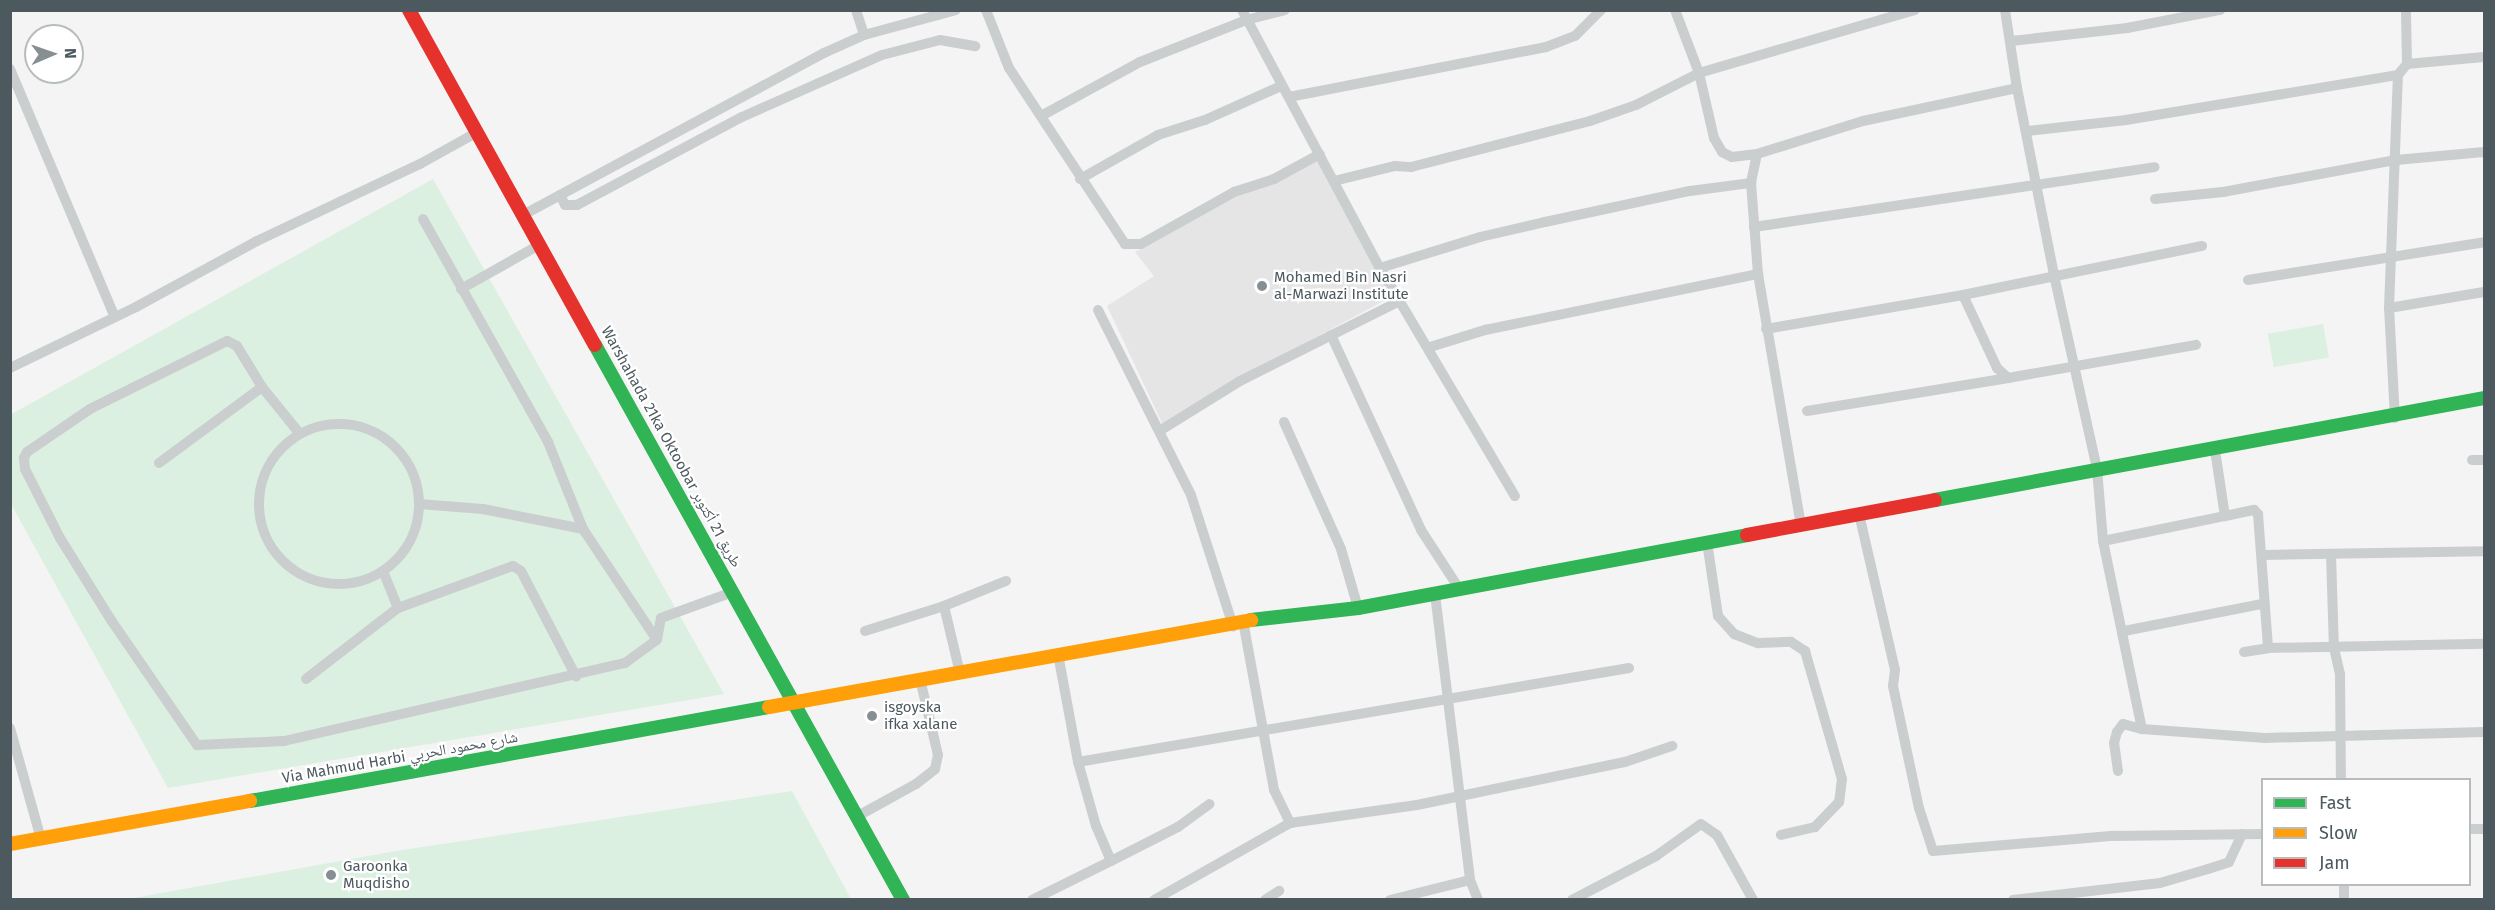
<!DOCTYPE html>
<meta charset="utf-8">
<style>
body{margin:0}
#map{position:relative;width:2495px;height:910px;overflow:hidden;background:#f4f4f4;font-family:"Fira Sans","Noto Naskh Arabic",sans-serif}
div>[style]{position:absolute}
.education>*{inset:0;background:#e6e5e5}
.green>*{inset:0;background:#dbf0e0;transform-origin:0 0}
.street>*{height:10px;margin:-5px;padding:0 5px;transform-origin:5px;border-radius:5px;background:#cbcecf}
.street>.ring{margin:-5px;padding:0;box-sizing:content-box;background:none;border:10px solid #cbcecf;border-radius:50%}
.fast>*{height:14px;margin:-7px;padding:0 7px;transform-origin:7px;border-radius:7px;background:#30b455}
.slow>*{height:14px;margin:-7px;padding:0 7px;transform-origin:7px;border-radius:7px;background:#ff9f0a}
.jam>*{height:14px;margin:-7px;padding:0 7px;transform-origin:7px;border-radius:7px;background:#e5322d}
.dots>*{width:16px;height:16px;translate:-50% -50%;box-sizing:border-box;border:3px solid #fff;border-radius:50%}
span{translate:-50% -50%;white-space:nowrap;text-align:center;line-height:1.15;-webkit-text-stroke:4.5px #fff;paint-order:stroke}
.poi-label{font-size:15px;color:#4c595f}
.left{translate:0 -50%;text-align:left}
.street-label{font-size:15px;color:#4c595f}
.frame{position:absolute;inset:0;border:12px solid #4c595f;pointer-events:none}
.legend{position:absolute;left:2261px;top:778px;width:210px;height:108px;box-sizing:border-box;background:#fff;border:2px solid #b7bdbf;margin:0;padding:8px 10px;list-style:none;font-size:18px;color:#4c595f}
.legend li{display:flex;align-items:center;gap:12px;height:30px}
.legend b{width:30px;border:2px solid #b7bdbf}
.north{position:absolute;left:24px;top:24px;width:60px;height:60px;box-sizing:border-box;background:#fff;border:2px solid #b7bdbf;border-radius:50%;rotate:88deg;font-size:16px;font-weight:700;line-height:24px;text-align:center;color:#4c595f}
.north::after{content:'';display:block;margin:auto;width:21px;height:27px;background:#878f93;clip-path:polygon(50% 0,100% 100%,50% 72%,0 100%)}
</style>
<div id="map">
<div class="education">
<div style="clip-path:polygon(1317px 159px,1391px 297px,1231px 383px,1163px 425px,1107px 306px,1154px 276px,1135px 252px,1250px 189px)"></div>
</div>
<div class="green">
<div style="clip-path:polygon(433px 179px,724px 694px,168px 788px,11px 504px,10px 415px)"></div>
<div style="left:2323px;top:324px;width:34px;height:56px;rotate:80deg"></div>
<div style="clip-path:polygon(792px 791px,851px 899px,128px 899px,396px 851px)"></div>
</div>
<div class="street">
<div style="left:856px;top:10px;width:26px;rotate:72deg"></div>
<div style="left:986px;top:10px;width:62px;rotate:68.4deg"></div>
<div style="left:1009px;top:68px;width:211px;rotate:56.6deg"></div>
<div style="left:1125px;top:244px;width:16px"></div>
<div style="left:1141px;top:244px;width:107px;rotate:-29.2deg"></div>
<div style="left:1234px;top:192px;width:42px;rotate:-18deg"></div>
<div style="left:1274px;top:179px;width:52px;rotate:-28.5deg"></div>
<div style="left:1242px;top:10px;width:293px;rotate:61.9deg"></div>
<div style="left:1380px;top:268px;width:265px;rotate:59.4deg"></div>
<div style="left:1675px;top:10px;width:67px;rotate:69.1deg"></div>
<div style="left:1699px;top:73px;width:67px;rotate:77deg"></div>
<div style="left:1714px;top:138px;width:16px;rotate:60deg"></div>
<div style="left:1722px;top:152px;width:11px;rotate:27deg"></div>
<div style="left:1732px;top:157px;width:25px;rotate:-7deg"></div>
<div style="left:1757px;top:154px;width:111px;rotate:-17.3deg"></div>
<div style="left:1863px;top:121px;width:157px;rotate:-12.1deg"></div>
<div style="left:2005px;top:10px;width:79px;rotate:81.3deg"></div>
<div style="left:2017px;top:88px;width:191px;rotate:78.8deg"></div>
<div style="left:2054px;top:275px;width:199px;rotate:77.5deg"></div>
<div style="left:2097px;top:469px;width:72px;rotate:85.2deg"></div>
<div style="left:2103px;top:541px;width:192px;rotate:78.3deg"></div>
<div style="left:2142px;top:729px;width:123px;rotate:4.2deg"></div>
<div style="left:2265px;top:738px;width:219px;rotate:-1.6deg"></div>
<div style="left:2011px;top:41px;width:117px;rotate:-6.4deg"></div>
<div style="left:2127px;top:28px;width:95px;rotate:-11deg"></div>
<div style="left:2407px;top:64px;width:77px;rotate:-5.2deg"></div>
<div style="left:10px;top:69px;width:269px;rotate:67.1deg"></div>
<div style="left:1289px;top:97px;width:262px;rotate:-11deg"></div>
<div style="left:1546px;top:47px;width:31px;rotate:-21deg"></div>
<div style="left:1575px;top:36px;width:37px;rotate:-45deg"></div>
<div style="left:1041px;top:116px;width:113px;rotate:-28.6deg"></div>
<div style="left:1140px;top:62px;width:114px;rotate:-21.6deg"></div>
<div style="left:1246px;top:20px;width:40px;rotate:-14.4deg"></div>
<div style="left:2028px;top:131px;width:99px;rotate:-6.4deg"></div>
<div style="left:2126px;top:120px;width:276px;rotate:-9.4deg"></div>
<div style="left:1757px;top:154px;width:30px;rotate:102deg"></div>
<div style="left:1751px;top:183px;width:91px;rotate:85.6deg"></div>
<div style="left:1758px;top:274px;width:255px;rotate:80.3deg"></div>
<div style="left:1080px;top:179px;width:90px;rotate:-29.4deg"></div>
<div style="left:1158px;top:135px;width:49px;rotate:-17.7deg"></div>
<div style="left:1205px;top:120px;width:83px;rotate:-24.1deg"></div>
<div style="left:1334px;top:181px;width:63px;rotate:-13.8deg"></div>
<div style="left:1395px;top:166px;width:16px;rotate:4deg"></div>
<div style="left:1411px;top:167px;width:185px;rotate:-14.4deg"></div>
<div style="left:1590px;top:121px;width:49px;rotate:-19.2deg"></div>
<div style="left:1636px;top:105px;width:71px;rotate:-26.9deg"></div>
<div style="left:1699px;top:73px;width:225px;rotate:-16.3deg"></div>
<div style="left:560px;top:195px;width:11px;rotate:63deg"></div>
<div style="left:565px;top:205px;width:12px"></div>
<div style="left:577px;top:205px;width:187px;rotate:-28.1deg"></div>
<div style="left:742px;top:117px;width:153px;rotate:-23.9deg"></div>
<div style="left:882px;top:55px;width:60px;rotate:-14.5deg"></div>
<div style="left:940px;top:40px;width:36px;rotate:10deg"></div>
<div style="left:2155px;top:199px;width:68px;rotate:-5.9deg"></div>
<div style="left:2223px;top:192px;width:176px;rotate:-10.5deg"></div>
<div style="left:2396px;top:160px;width:88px;rotate:-5.2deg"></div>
<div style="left:523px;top:215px;width:342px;rotate:-28.3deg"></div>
<div style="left:824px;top:53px;width:44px;rotate:-24.2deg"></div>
<div style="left:864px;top:35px;width:95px;rotate:-15.2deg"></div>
<div style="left:423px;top:219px;width:256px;rotate:60.7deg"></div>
<div style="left:548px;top:442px;width:94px;rotate:68.1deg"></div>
<div style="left:583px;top:529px;width:133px;rotate:56.3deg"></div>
<div style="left:1754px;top:227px;width:405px;rotate:-8.5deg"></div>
<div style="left:1380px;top:268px;width:105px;rotate:-17.2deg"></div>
<div style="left:1480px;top:237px;width:67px;rotate:-13deg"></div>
<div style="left:1545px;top:222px;width:148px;rotate:-12.1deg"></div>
<div style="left:1690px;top:191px;width:62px;rotate:-7.5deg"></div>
<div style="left:2248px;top:280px;width:239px;rotate:-9.1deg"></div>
<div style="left:461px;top:289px;width:90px;rotate:-29.4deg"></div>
<div style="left:1963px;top:295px;width:81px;rotate:65deg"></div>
<div style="left:1997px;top:368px;width:15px;rotate:42deg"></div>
<div style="left:2008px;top:378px;width:191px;rotate:-10deg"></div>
<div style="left:2389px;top:308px;width:96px;rotate:-9.6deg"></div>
<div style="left:1098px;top:310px;width:207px;rotate:63.3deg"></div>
<div style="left:1191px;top:495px;width:138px;rotate:72.2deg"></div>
<div style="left:1766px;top:329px;width:200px;rotate:-9.8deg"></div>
<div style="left:1963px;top:295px;width:244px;rotate:-11.6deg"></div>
<div style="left:1331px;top:335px;width:215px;rotate:65.2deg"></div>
<div style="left:1421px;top:530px;width:72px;rotate:57deg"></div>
<div style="left:1430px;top:347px;width:58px;rotate:-17.2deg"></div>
<div style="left:1485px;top:330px;width:279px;rotate:-11.6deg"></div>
<div style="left:10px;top:368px;width:140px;rotate:-25.8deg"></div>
<div style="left:136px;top:307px;width:138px;rotate:-28.6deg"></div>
<div style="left:257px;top:241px;width:180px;rotate:-25.3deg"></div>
<div style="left:420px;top:164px;width:64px;rotate:-29deg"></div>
<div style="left:1807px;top:411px;width:204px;rotate:-9.3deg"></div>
<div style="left:2395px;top:418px;width:110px;rotate:-93.1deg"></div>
<div style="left:2389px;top:308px;width:233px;rotate:-87.8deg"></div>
<div style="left:2398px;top:75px;width:14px;rotate:-51deg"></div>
<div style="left:2407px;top:64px;width:54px;rotate:-91.1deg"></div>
<div style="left:1284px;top:422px;width:139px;rotate:65.8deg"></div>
<div style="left:1341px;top:549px;width:61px;rotate:73.9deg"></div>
<div class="ring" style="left:259px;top:424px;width:150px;height:150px"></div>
<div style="left:1161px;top:430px;width:93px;rotate:-31.8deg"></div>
<div style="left:1240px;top:381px;width:179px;rotate:-26.6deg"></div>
<div style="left:300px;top:434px;width:60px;rotate:-129deg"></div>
<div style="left:262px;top:387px;width:48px;rotate:-121.4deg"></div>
<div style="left:237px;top:346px;width:11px;rotate:-153deg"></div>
<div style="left:227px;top:341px;width:153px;rotate:153.6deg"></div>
<div style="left:90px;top:409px;width:76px;rotate:145.7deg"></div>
<div style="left:27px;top:452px;width:7px;rotate:117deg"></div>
<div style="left:24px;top:458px;width:11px;rotate:85deg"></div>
<div style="left:25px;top:469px;width:77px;rotate:63.1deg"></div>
<div style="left:60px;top:538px;width:97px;rotate:58.1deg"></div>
<div style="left:111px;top:620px;width:152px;rotate:55.5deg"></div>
<div style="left:197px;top:745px;width:87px;rotate:-2.6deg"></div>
<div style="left:284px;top:741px;width:350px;rotate:-12.9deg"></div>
<div style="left:625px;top:663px;width:39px;rotate:-36deg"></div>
<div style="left:657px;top:640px;width:22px;rotate:-80deg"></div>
<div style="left:661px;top:618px;width:77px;rotate:-19.9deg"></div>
<div style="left:2215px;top:450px;width:67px;rotate:81.4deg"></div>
<div style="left:2225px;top:516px;width:30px;rotate:-12deg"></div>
<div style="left:2254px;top:510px;width:6px;rotate:45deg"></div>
<div style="left:2258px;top:514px;width:134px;rotate:85.7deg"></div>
<div style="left:2472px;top:460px;width:12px"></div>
<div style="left:159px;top:463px;width:128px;rotate:-36.4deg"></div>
<div style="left:419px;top:504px;width:64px;rotate:4.5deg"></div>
<div style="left:483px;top:509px;width:102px;rotate:11.3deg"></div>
<div style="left:1859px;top:514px;width:160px;rotate:77deg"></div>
<div style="left:1895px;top:670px;width:16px;rotate:97deg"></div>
<div style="left:1893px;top:686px;width:125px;rotate:78deg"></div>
<div style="left:1919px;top:808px;width:45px;rotate:72deg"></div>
<div style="left:1933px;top:851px;width:181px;rotate:-4.8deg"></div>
<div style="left:2113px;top:836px;width:149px;rotate:-0.8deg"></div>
<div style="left:2103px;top:541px;width:125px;rotate:-11.6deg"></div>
<div style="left:1707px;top:542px;width:75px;rotate:81.5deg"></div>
<div style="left:1718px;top:616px;width:24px;rotate:48deg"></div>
<div style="left:1734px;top:634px;width:26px;rotate:21deg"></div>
<div style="left:1758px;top:643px;width:33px;rotate:-2deg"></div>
<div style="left:1791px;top:642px;width:17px;rotate:33deg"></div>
<div style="left:1805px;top:651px;width:133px;rotate:73.9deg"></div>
<div style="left:1842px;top:779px;width:23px;rotate:97deg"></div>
<div style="left:1839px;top:802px;width:35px;rotate:134deg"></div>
<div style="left:1815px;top:827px;width:35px;rotate:167deg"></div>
<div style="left:2331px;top:554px;width:94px;rotate:88.2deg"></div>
<div style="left:2334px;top:648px;width:27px;rotate:77deg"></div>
<div style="left:2340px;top:674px;width:106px;rotate:89.5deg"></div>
<div style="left:2263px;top:555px;width:221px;rotate:-1deg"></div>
<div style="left:383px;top:571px;width:40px;rotate:68deg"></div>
<div style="left:1435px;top:594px;width:288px;rotate:83deg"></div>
<div style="left:1470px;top:880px;width:22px;rotate:68deg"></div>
<div style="left:944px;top:606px;width:69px;rotate:76.6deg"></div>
<div style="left:1243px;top:621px;width:172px;rotate:79.6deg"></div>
<div style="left:1274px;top:790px;width:37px;rotate:64deg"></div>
<div style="left:1290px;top:823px;width:128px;rotate:-8.1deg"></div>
<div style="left:1417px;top:805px;width:212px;rotate:-11.7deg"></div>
<div style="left:1625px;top:762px;width:50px;rotate:-18.8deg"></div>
<div style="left:865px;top:631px;width:83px;rotate:-17.6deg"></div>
<div style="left:944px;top:606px;width:67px;rotate:-22deg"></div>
<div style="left:2124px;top:631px;width:141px;rotate:-11.1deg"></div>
<div style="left:2244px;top:652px;width:24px;rotate:-9deg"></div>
<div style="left:2268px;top:648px;width:216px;rotate:-1.1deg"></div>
<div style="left:1058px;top:654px;width:110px;rotate:79.5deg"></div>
<div style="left:1078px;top:762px;width:559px;rotate:-9.68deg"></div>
<div style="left:306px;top:679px;width:116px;rotate:-37.7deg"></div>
<div style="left:398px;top:608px;width:122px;rotate:-20.1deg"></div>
<div style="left:513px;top:566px;width:9px;rotate:32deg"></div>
<div style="left:521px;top:571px;width:119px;rotate:62.4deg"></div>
<div style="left:10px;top:728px;width:115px;rotate:74.4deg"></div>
<div style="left:2118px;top:771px;width:28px;rotate:-98deg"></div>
<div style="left:2114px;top:743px;width:11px;rotate:-75deg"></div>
<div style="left:2117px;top:732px;width:10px;rotate:-53deg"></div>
<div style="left:2123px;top:724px;width:20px;rotate:15deg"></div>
<div style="left:856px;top:817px;width:68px;rotate:-28.8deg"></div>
<div style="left:916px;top:784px;width:24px;rotate:-38deg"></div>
<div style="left:935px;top:769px;width:14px;rotate:-78deg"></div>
<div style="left:938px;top:755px;width:78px;rotate:-103.3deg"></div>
<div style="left:2470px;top:829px;width:14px"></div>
<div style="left:1111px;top:861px;width:75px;rotate:-26.9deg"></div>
<div style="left:1178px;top:827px;width:39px;rotate:-36deg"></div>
<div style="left:2344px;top:884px;width:16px;rotate:90deg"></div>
<div style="left:1032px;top:900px;width:88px;rotate:-26.3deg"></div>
<div style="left:1111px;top:861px;width:38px;rotate:-113deg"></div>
<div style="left:1096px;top:826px;width:66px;rotate:-105.7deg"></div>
<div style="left:1154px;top:900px;width:156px;rotate:-29.5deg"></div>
<div style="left:1265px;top:900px;width:17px;rotate:-33deg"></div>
<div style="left:1390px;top:900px;width:82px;rotate:-14deg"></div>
<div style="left:1572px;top:900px;width:95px;rotate:-27.6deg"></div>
<div style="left:1656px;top:856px;width:55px;rotate:-35.4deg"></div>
<div style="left:1701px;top:824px;width:19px;rotate:35deg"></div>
<div style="left:1717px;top:835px;width:74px;rotate:61deg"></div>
<div style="left:2013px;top:900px;width:148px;rotate:-6.6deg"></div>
<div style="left:2160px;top:883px;width:50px;rotate:-16.3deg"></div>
<div style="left:2208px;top:869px;width:22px;rotate:-18deg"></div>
<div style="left:2229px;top:862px;width:31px;rotate:-65deg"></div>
</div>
<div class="fast">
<div style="left:595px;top:345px;width:635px;rotate:60.97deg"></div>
<div style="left:1935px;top:500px;width:558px;rotate:-10.53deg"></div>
<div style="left:1251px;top:620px;width:108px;rotate:-6.4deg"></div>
<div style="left:1358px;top:608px;width:396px;rotate:-10.6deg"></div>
<div style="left:250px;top:801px;width:527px;rotate:-10.27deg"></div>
</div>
<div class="slow">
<div style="left:769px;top:707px;width:490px;rotate:-10.2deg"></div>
<div style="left:10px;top:844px;width:244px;rotate:-10.2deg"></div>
</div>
<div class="jam">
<div style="left:409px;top:10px;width:383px;rotate:61deg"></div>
<div style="left:1747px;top:535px;width:191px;rotate:-10.5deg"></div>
</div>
<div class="dots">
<div style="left:1262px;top:286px;background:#878f93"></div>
<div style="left:872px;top:716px;background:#878f93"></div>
<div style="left:331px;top:875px;background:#878f93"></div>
</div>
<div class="poi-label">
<span class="left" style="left:1274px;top:286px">Mohamed Bin Nasri<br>al-Marwazi Institute</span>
<span class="left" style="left:884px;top:716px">isgoyska<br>ifka xalane</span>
<span class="left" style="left:343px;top:875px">Garoonka<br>Muqdisho</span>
</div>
<div class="street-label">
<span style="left:671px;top:447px;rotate:61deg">Warshahada 21ka Oktoobar طريق 21 أكتوبر</span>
<span style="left:400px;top:758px;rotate:-10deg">Via Mahmud Harbi شارع محمود الحربي</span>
</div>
<div class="frame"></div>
<ul class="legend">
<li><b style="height:8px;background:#30b455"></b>Fast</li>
<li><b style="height:8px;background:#ff9f0a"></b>Slow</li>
<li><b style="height:8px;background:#e5322d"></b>Jam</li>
</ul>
<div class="north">N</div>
</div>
